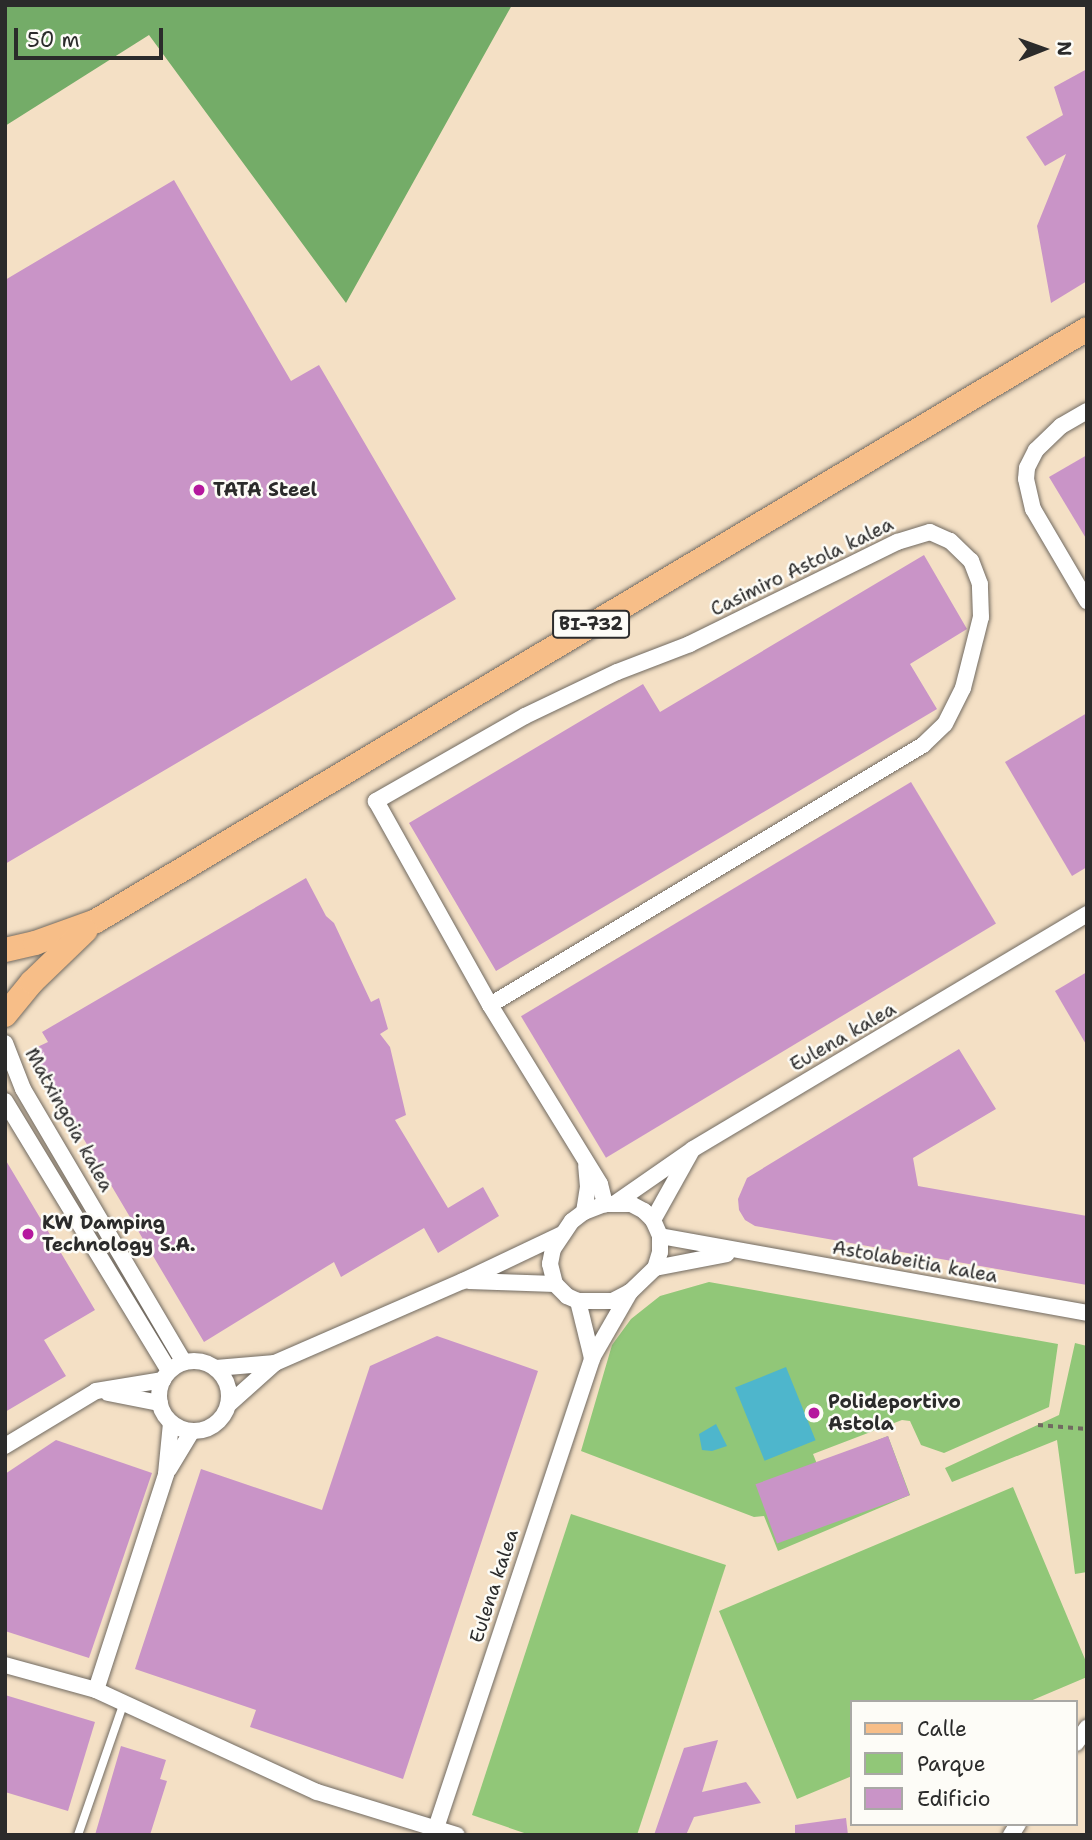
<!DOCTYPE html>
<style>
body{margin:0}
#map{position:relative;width:1092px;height:1840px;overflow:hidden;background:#f4e0c5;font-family:"Shantell Sans",sans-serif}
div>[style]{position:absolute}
.green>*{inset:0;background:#91c778}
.forest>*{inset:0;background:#74ac68}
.water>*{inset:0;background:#4eb6cc;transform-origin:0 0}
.building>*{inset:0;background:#c994c7;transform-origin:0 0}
.path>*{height:3.5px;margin-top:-1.75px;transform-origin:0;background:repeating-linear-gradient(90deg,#716a61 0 5px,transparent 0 10px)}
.roads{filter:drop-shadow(0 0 2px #716a61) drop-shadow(0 0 2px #716a61)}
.service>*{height:8px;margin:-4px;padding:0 4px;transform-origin:4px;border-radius:4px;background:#fff}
.minor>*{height:16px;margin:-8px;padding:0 8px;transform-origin:8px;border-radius:8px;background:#fff}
.minor>.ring{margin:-8px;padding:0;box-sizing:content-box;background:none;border:16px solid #fff;border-radius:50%}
.primary>*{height:24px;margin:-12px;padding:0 12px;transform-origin:12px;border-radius:12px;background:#f7be88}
.dots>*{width:19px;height:19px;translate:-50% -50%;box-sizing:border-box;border:4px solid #fdfcf7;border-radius:50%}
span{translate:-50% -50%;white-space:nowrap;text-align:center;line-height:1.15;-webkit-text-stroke:5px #fdfcf7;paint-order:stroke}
.shield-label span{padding:2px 5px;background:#fdfcf7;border:2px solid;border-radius:5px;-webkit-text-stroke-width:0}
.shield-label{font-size:18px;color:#2b2b2b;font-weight:700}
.poi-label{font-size:19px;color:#2b2b2b;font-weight:700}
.left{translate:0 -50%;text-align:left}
.street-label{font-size:19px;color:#2b2b2b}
.frame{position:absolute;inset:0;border:7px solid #2b2b2b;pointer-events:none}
.legend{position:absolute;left:850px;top:1700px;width:228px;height:126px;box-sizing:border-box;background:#fdfcf7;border:2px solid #a9a8a5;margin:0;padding:9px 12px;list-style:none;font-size:21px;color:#2b2b2b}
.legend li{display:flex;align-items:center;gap:14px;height:35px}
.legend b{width:35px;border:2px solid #a9a8a5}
.north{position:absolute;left:1008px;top:14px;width:70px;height:70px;-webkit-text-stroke:5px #fdfcf7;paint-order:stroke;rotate:89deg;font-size:19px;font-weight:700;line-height:28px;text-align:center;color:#2b2b2b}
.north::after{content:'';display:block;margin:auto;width:24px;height:32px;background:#2b2b2b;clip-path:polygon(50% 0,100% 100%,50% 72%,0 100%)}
.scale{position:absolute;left:14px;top:28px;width:149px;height:32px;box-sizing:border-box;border:4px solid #2b2b2b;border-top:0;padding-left:9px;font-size:21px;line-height:24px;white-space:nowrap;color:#2b2b2b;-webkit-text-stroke:5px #fdfcf7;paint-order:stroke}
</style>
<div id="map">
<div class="green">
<div style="clip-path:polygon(709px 1282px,1058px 1344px,1049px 1407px,944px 1453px,921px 1445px,910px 1421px,902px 1420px,813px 1454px,817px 1464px,888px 1436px,910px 1495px,778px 1551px,764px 1516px,754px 1517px,581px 1451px,612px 1345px,631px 1319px,660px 1296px)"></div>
<div style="clip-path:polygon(1075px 1343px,1087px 1346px,1087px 1572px,1075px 1574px,1057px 1440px,952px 1482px,945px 1468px,1059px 1415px)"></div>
<div style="clip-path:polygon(1013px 1487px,1087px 1664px,1087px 1677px,1028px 1702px,852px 1702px,852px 1776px,797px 1799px,719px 1611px)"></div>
<div style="clip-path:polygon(571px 1514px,726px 1565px,637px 1835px,530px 1835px,472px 1815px)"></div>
</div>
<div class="forest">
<div style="clip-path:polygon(5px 5px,512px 5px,346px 303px,149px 35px,5px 126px)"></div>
</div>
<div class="water">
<div style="left:786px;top:1367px;width:79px;height:55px;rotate:68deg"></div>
<div style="clip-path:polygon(716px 1424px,727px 1446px,712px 1451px,702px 1450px,699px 1434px)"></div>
</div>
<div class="building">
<div style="clip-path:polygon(1087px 69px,1087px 281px,1051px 303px,1037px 226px,1066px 154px,1045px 166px,1026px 137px,1063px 115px,1054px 87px)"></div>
<div style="clip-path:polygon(174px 180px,291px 381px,319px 365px,456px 599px,5px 864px,5px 280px)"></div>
<div style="clip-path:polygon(1087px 455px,1087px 540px,1049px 477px)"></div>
<div style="clip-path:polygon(924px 555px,967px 629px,910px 664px,937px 709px,496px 971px,409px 823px,643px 684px,660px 712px)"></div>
<div style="clip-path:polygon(1087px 713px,1087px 867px,1072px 876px,1005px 762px)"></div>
<div style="left:911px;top:782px;width:165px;height:455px;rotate:59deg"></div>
<div style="clip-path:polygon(306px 878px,326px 916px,334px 923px,371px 1002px,379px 998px,388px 1029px,380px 1034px,390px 1047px,406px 1115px,395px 1120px,448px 1208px,483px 1187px,499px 1216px,438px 1253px,424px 1228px,341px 1277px,334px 1262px,204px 1342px,31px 1050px,48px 1042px,42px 1032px)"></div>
<div style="clip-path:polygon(1087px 972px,1087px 1046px,1055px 991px)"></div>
<div style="clip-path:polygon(959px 1049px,996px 1109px,913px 1158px,918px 1186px,1087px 1216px,1087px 1285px,755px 1226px,745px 1220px,739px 1210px,738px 1199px,747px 1178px)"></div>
<div style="clip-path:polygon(5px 1159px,95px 1310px,44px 1340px,66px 1376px,5px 1412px)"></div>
<div style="clip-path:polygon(437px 1336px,538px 1371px,403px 1779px,250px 1727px,256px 1710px,135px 1669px,201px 1469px,322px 1510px,370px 1366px)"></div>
<div style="left:888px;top:1436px;width:63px;height:141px;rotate:70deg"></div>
<div style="clip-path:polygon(56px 1440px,152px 1473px,89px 1658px,5px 1631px,5px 1474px)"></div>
<div style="clip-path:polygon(5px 1695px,95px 1722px,68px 1811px,5px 1792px)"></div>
<div style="clip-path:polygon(718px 1740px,702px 1792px,746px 1782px,761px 1803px,694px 1817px,686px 1835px,654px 1835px,684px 1748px)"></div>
<div style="clip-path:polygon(121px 1746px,166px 1760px,160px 1779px,167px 1781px,150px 1835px,95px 1835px)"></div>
<div style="clip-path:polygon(846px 1818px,848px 1835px,795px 1835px,795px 1825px)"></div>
</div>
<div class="path">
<div style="left:1038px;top:1425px;width:49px;rotate:4.7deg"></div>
</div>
<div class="roads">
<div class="service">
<div style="left:78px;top:1835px;width:141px;rotate:-70.9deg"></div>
</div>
<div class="minor">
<div style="left:1087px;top:411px;width:30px;rotate:150deg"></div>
<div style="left:1061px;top:426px;width:35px;rotate:136deg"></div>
<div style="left:1036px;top:450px;width:20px;rotate:117deg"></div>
<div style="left:1027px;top:468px;width:11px;rotate:95deg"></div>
<div style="left:1026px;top:479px;width:31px;rotate:77deg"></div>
<div style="left:1033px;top:509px;width:107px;rotate:59.6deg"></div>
<div style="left:490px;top:1005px;width:505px;rotate:-30.98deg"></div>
<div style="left:923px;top:745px;width:30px;rotate:-44deg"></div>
<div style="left:945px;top:724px;width:40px;rotate:-63.4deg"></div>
<div style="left:963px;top:688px;width:73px;rotate:-75.8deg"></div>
<div style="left:981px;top:617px;width:33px;rotate:-92deg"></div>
<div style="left:980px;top:584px;width:25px;rotate:-111deg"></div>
<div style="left:971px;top:561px;width:29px;rotate:-136deg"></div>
<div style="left:950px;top:541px;width:22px;rotate:-156deg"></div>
<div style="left:930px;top:532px;width:34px;rotate:163deg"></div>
<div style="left:897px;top:542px;width:231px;rotate:153.8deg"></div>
<div style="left:690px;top:644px;width:78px;rotate:159deg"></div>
<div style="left:617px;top:672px;width:102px;rotate:154.4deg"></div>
<div style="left:525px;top:716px;width:172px;rotate:150.3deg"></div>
<div style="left:376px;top:801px;width:234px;rotate:60.8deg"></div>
<div style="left:490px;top:1005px;width:210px;rotate:58.4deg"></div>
<div style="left:600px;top:1184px;width:21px;rotate:76deg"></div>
<div style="left:5px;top:1043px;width:49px;rotate:68.6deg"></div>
<div style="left:23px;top:1089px;width:317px;rotate:59.5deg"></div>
<div style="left:5px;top:1101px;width:316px;rotate:58.7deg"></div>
<div style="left:605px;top:1204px;width:26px"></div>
<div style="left:631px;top:1204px;width:15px;rotate:28deg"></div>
<div style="left:644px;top:1211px;width:13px;rotate:45deg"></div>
<div style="left:653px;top:1220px;width:17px;rotate:66deg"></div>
<div style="left:660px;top:1236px;width:16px;rotate:90deg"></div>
<div style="left:660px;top:1252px;width:17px;rotate:107deg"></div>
<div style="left:655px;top:1268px;width:35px;rotate:136deg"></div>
<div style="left:630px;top:1292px;width:20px;rotate:153deg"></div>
<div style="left:612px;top:1301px;width:34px;rotate:180deg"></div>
<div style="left:578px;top:1301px;width:12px;rotate:-156deg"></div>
<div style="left:567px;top:1296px;width:17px;rotate:-135deg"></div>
<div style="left:555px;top:1284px;width:21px;rotate:-104deg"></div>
<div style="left:550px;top:1264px;width:15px;rotate:-79deg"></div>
<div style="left:553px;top:1249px;width:34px;rotate:-56deg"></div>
<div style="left:572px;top:1221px;width:15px;rotate:-37deg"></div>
<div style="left:584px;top:1212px;width:22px;rotate:-21deg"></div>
<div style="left:614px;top:1204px;width:96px;rotate:-34.8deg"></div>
<div style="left:693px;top:1149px;width:459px;rotate:-30.8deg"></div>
<div style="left:584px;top:1212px;width:25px;rotate:-81deg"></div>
<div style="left:588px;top:1187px;width:21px;rotate:-95deg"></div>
<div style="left:653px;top:1220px;width:78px;rotate:-60.8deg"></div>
<div style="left:660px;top:1236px;width:434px;rotate:10.2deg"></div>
<div style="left:655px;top:1268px;width:73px;rotate:-11deg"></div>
<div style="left:469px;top:1281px;width:86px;rotate:2deg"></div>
<div style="left:578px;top:1301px;width:59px;rotate:76.2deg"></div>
<div class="ring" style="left:159px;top:1361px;width:54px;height:54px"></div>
<div style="left:216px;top:1368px;width:59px;rotate:-4.8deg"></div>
<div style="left:108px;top:1393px;width:53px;rotate:10.9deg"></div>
<div style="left:228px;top:1405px;width:63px;rotate:-41.8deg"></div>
<div style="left:275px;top:1363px;width:205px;rotate:-23.6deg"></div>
<div style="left:463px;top:1281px;width:110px;rotate:-25.4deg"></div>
<div style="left:5px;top:1446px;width:106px;rotate:-31.1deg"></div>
<div style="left:96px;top:1391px;width:68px;rotate:-9.3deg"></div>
<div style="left:169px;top:1469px;width:44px;rotate:-58.8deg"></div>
<div style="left:5px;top:1665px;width:94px;rotate:15.4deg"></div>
<div style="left:96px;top:1690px;width:243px;rotate:24.8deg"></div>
<div style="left:317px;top:1792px;width:146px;rotate:17.1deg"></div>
<div style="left:96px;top:1690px;width:227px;rotate:-72deg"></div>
<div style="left:166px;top:1474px;width:51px;rotate:-84.4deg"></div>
<div style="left:1076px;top:1743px;width:19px;rotate:-54deg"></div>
<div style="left:436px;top:1828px;width:495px;rotate:-71.6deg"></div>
<div style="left:592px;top:1358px;width:76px;rotate:-60.1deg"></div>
<div style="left:1011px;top:1835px;width:13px;rotate:-58deg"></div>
</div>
<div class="primary">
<div style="left:5px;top:950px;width:31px;rotate:-13deg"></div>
<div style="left:35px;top:943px;width:65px;rotate:-19.8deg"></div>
<div style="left:96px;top:921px;width:1154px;rotate:-30.85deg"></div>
<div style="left:5px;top:1015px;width:43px;rotate:-50.7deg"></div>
<div style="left:32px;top:982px;width:74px;rotate:-43.9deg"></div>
</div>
</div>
<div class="dots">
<div style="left:199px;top:490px;background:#b5179e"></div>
<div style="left:28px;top:1234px;background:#b5179e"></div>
<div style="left:814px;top:1413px;background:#b5179e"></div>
</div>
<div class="shield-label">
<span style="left:591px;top:624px">BI-732</span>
</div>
<div class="poi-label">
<span class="left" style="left:213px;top:490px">TATA Steel</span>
<span class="left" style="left:42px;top:1234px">KW Damping<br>Technology S.A.</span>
<span class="left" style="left:828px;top:1413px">Polideportivo<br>Astola</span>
</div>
<div class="street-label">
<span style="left:802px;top:567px;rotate:-26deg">Casimiro Astola kalea</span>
<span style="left:843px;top:1037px;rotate:-30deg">Eulena kalea</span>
<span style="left:69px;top:1120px;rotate:61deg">Matxingoia kalea</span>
<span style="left:915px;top:1262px;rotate:10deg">Astolabeitia kalea</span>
<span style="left:494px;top:1586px;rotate:-72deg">Eulena kalea</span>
</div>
<div class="frame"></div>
<ul class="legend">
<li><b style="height:9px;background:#f7be88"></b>Calle</li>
<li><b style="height:19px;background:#91c778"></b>Parque</li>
<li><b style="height:19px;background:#c994c7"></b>Edificio</li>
</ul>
<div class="north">N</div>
<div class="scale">50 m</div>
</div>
